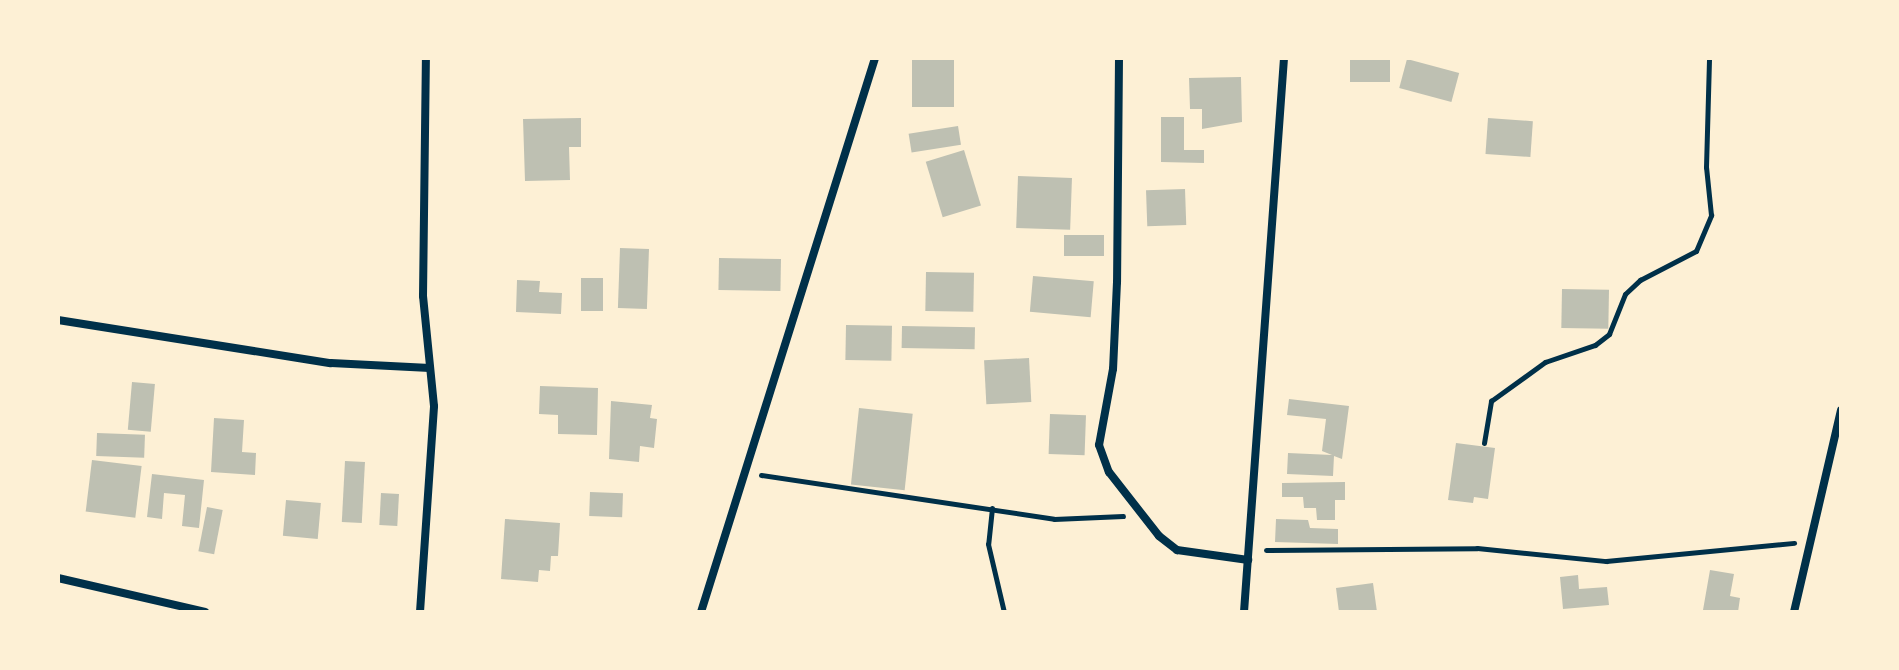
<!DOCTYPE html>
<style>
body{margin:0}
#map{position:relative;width:1899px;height:670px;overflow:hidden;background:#fdf0d5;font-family:"Fira Sans",sans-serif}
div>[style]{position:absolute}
.building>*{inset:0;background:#bec0b2;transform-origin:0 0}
.path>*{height:5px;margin:-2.5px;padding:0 2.5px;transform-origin:2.5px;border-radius:2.5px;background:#003049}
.minor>*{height:8px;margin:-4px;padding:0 4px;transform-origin:4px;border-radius:4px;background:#003049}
span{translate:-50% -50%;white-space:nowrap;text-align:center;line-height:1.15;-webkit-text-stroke:6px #fdf0d5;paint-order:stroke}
.frame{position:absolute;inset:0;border:60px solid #fdf0d5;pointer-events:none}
</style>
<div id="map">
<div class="building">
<div style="left:912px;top:58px;width:42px;height:49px"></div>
<div style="left:1350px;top:58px;width:40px;height:24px"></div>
<div style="left:1407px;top:59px;width:54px;height:30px;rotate:15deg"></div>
<div style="clip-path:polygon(1241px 77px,1242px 122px,1202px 129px,1202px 109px,1190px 109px,1189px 78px)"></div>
<div style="clip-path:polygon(1161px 117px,1184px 117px,1184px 150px,1204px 150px,1204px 163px,1161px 162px)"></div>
<div style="clip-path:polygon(581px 118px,581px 147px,569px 147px,570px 180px,525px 181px,523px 119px)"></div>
<div style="left:1488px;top:118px;width:45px;height:36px;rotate:4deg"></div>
<div style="left:958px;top:126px;width:19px;height:50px;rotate:81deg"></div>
<div style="left:964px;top:150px;width:58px;height:40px;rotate:73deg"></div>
<div style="left:1018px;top:176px;width:54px;height:52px;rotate:2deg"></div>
<div style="left:1185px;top:189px;width:36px;height:39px;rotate:88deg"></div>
<div style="left:1104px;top:235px;width:21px;height:40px;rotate:90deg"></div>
<div style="left:620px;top:248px;width:29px;height:60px;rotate:2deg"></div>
<div style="left:719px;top:258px;width:62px;height:32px;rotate:1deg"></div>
<div style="left:926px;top:272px;width:48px;height:39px;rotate:1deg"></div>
<div style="left:1033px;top:276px;width:61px;height:36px;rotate:5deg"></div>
<div style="left:581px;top:278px;width:22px;height:33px"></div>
<div style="clip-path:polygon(517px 280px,540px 281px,539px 292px,562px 293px,561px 314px,516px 312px)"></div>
<div style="left:1562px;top:289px;width:47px;height:39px;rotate:1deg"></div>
<div style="left:846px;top:325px;width:46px;height:35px;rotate:1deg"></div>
<div style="left:902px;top:326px;width:73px;height:22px;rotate:1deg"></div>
<div style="left:1029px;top:358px;width:44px;height:45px;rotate:87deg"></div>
<div style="left:132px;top:382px;width:23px;height:48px;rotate:5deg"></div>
<div style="clip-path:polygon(540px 386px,598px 388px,597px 435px,558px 434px,558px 415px,539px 414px)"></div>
<div style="clip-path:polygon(1289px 399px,1349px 406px,1342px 459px,1334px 456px,1333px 476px,1287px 474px,1288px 453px,1332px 455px,1322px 451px,1326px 419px,1287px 415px)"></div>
<div style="clip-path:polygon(611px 401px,652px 405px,650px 418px,657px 419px,654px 448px,640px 446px,639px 462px,609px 459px)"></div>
<div style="left:859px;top:408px;width:54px;height:77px;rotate:6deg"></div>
<div style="left:1050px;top:414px;width:36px;height:40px;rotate:2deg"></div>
<div style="clip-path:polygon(214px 418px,244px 420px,242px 452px,256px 453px,255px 475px,211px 472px)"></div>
<div style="left:97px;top:433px;width:48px;height:23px;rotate:2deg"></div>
<div style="clip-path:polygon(1456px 443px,1495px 448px,1488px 499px,1474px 497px,1473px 503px,1448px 500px)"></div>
<div style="left:92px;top:460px;width:50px;height:52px;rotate:7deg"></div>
<div style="left:345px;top:461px;width:20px;height:61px;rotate:3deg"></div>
<div style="clip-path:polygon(152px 474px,204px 480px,199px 528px,182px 526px,185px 495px,164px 493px,162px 519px,147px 517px)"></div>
<div style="clip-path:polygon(1345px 482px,1345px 500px,1335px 500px,1335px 520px,1317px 520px,1316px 508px,1304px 508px,1303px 497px,1282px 497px,1282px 483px)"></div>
<div style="left:590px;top:492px;width:33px;height:24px;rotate:2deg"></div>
<div style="left:381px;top:493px;width:18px;height:32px;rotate:3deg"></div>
<div style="left:286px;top:500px;width:35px;height:36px;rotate:5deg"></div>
<div style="left:207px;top:507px;width:16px;height:45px;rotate:11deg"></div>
<div style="clip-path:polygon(505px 519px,560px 523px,558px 556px,551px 556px,550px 571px,539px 570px,538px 582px,501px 579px)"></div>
<div style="clip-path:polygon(1276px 519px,1308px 520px,1310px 528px,1338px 529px,1338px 544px,1275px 542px)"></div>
<div style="clip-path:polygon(1710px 570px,1734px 574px,1730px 596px,1740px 598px,1738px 612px,1703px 610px)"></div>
<div style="clip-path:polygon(1578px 575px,1579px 589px,1607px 587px,1609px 605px,1563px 609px,1560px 577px)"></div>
<div style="clip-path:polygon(1373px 583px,1377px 612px,1339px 612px,1336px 588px)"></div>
</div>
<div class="path">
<div style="left:1484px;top:443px;width:43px;rotate:-80.5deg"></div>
<div style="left:1491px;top:401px;width:67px;rotate:-35.8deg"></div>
<div style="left:1545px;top:362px;width:53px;rotate:-18.8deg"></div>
<div style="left:1595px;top:345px;width:18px;rotate:-38deg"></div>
<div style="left:1609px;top:334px;width:43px;rotate:-68.2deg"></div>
<div style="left:1625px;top:294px;width:21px;rotate:-43deg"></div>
<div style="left:1640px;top:280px;width:63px;rotate:-27.4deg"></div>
<div style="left:1696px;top:251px;width:39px;rotate:-67deg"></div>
<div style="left:1711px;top:215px;width:48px;rotate:-95.9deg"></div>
<div style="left:1706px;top:167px;width:109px;rotate:-88.4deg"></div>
<div style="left:761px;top:475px;width:296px;rotate:8.5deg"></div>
<div style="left:1054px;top:519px;width:69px;rotate:-2.5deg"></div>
<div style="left:992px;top:508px;width:36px;rotate:96deg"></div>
<div style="left:988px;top:544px;width:70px;rotate:76.8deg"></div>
<div style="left:1266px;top:550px;width:211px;rotate:-0.5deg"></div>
<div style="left:1477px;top:548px;width:130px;rotate:5.8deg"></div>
<div style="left:1606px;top:561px;width:189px;rotate:-5.5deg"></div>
</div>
<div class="minor">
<div style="left:1119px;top:58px;width:224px;rotate:90.5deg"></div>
<div style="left:1117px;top:282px;width:87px;rotate:92.6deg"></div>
<div style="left:1113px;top:369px;width:77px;rotate:100.4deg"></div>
<div style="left:1099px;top:445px;width:29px;rotate:70deg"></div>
<div style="left:1109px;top:472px;width:81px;rotate:52deg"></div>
<div style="left:1159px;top:536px;width:23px;rotate:38deg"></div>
<div style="left:1177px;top:550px;width:72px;rotate:8deg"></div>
<div style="left:58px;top:320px;width:276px;rotate:9deg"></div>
<div style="left:331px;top:363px;width:99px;rotate:2.9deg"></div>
<div style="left:58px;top:578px;width:151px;rotate:13deg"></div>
<div style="left:420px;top:612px;width:206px;rotate:-86.1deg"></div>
<div style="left:434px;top:406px;width:111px;rotate:-95.7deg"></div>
<div style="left:423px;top:296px;width:238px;rotate:-89.3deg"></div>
<div style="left:701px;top:612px;width:581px;rotate:-72.56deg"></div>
<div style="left:1244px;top:612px;width:555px;rotate:-85.87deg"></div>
<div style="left:1794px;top:612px;width:207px;rotate:-76.9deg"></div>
</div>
<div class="frame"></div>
</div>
